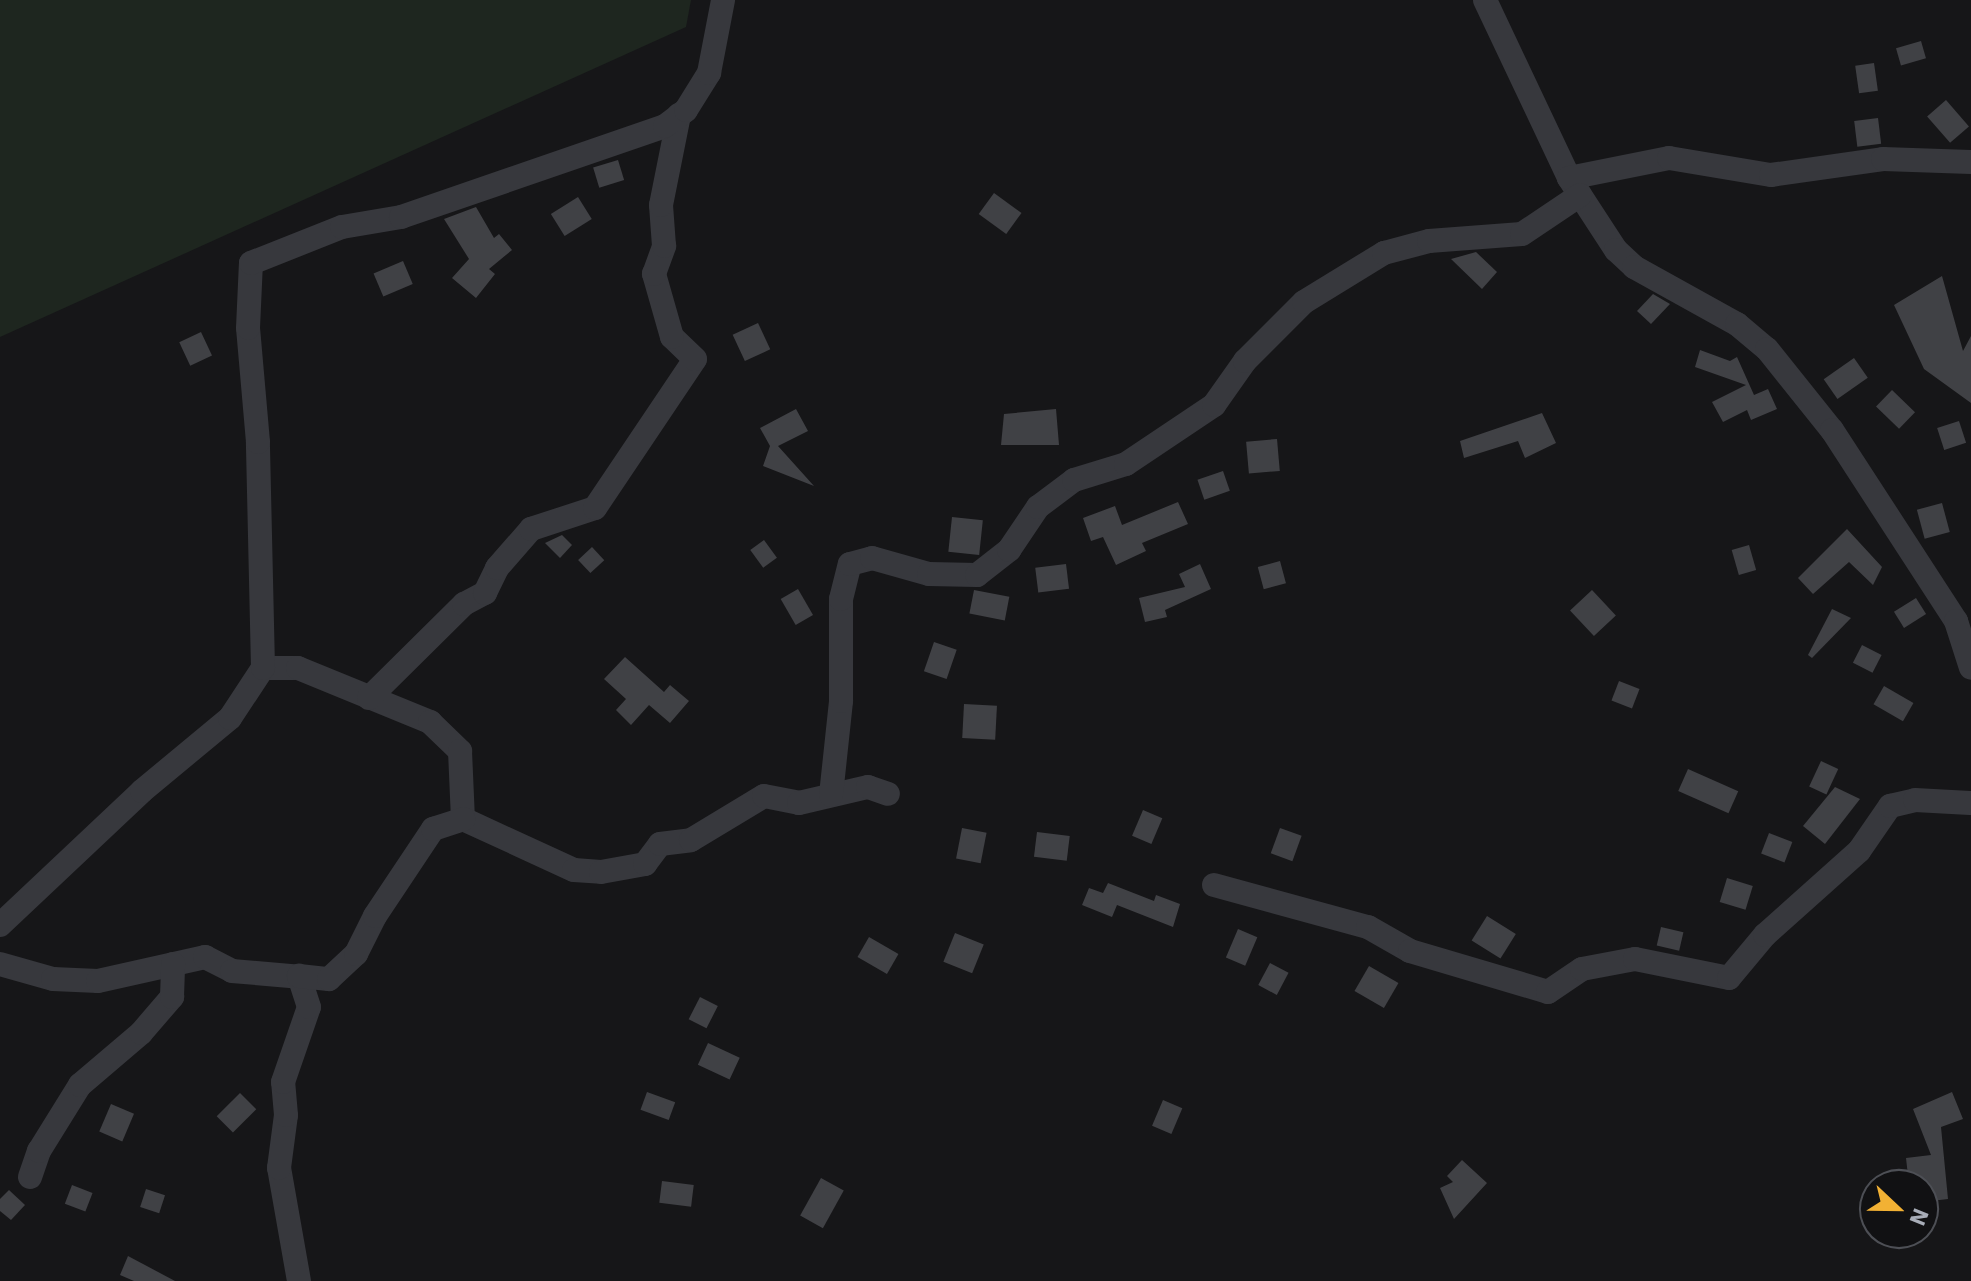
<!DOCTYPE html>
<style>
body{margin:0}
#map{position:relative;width:1971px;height:1281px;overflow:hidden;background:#161618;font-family:"IBM Plex Sans",sans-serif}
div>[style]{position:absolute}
.green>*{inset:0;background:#1e261f}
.building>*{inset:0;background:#404145;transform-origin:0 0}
.minor>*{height:24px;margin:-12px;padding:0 12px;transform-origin:12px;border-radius:12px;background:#37383d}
span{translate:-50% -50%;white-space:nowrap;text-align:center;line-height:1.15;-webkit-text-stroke:6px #111113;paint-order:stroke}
.north{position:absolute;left:1859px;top:1169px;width:80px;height:80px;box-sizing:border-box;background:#111113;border:2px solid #4d4f55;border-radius:50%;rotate:112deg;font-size:22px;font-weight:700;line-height:32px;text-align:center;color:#a8adb8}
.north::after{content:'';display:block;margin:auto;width:28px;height:36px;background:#f2b134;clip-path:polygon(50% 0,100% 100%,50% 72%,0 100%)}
</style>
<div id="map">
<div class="green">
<div style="clip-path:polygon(0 0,691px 0,686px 27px,0 337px)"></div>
</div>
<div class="building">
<div style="left:1921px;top:41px;width:18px;height:26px;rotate:74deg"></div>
<div style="left:1874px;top:63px;width:28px;height:19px;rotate:82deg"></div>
<div style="left:1946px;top:100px;width:35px;height:25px;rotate:49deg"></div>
<div style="left:1878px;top:118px;width:26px;height:24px;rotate:83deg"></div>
<div style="left:618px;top:160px;width:21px;height:26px;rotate:73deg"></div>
<div style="left:994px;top:193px;width:34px;height:26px;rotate:36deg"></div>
<div style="left:578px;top:197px;width:26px;height:32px;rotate:58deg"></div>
<div style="clip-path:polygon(476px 207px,494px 238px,499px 234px,512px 250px,489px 269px,495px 274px,476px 298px,452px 278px,469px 259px,444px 219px)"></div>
<div style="clip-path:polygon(1476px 252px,1497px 272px,1482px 289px,1451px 259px)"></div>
<div style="left:403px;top:261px;width:25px;height:32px;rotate:67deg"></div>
<div style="clip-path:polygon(1942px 276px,1963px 351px,1971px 336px,1971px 403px,1924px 369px,1894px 305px)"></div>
<div style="clip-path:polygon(1653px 294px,1670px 304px,1651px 324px,1637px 311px)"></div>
<div style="left:758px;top:323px;width:29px;height:28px;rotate:65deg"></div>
<div style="left:201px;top:332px;width:26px;height:24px;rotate:65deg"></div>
<div style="clip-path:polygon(1700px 350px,1730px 361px,1737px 357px,1754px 395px,1768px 389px,1777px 409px,1751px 420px,1747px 410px,1723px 422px,1712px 402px,1746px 385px,1695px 367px)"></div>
<div style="left:1854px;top:358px;width:24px;height:37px;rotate:55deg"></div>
<div style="left:1892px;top:390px;width:32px;height:23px;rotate:44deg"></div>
<div style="clip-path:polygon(796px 409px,808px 431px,778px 446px,814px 486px,763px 466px,770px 446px,760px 428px)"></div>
<div style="clip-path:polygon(1056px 409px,1059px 445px,1001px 445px,1004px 414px)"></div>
<div style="clip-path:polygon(1542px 413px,1556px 443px,1525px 458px,1518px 441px,1464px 458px,1460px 441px)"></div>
<div style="left:1959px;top:421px;width:23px;height:23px;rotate:72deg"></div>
<div style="left:1277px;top:439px;width:32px;height:31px;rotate:85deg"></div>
<div style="left:1223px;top:471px;width:21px;height:27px;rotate:71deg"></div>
<div style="clip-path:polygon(1178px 502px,1188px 524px,1142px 543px,1146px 551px,1116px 565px,1103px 537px,1091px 541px,1083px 518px,1115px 506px,1122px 525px)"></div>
<div style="left:1942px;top:503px;width:30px;height:26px;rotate:75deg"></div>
<div style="left:952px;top:517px;width:31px;height:35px;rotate:6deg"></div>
<div style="clip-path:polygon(1847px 529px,1882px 567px,1873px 585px,1849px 562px,1813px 594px,1798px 578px)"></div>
<div style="clip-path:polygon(562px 535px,572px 545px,560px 558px,545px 543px)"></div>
<div style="left:764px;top:540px;width:22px;height:17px;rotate:54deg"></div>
<div style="left:1749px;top:545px;width:26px;height:18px;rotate:74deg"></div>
<div style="left:592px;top:547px;width:18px;height:19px;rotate:47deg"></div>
<div style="left:1280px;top:561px;width:23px;height:23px;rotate:75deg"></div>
<div style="left:1066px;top:564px;width:25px;height:31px;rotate:83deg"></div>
<div style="clip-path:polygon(1200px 564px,1211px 589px,1165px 610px,1167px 617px,1145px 622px,1139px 598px,1185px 587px,1179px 574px)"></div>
<div style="left:798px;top:589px;width:30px;height:20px;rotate:60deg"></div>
<div style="left:974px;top:590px;width:36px;height:24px;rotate:11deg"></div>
<div style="left:1592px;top:590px;width:35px;height:30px;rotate:47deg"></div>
<div style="left:1916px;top:598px;width:19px;height:26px;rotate:58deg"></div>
<div style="clip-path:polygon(1832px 609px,1851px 618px,1812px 658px,1808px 655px)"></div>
<div style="left:934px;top:642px;width:24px;height:31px;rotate:19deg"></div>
<div style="left:1862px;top:645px;width:22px;height:20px;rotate:27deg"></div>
<div style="clip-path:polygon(625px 657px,664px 692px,670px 685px,689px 701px,670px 723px,649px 705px,631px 725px,616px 710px,626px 699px,604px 679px)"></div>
<div style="left:1619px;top:681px;width:22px;height:21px;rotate:21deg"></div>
<div style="left:1884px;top:686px;width:34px;height:21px;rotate:30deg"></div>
<div style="left:964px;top:704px;width:33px;height:34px;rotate:3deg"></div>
<div style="left:1821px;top:761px;width:19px;height:28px;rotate:25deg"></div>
<div style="left:1688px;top:769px;width:55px;height:24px;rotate:24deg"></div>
<div style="clip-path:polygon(1835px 787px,1860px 799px,1825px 844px,1803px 826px)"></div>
<div style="left:1143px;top:810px;width:21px;height:28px;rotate:23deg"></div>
<div style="left:962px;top:828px;width:25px;height:31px;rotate:11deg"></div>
<div style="left:1280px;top:828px;width:23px;height:27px;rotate:20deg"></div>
<div style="left:1037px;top:832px;width:33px;height:25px;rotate:7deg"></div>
<div style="left:1769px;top:833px;width:25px;height:22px;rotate:21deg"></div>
<div style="left:1727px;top:878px;width:27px;height:25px;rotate:17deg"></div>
<div style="clip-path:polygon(1108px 883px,1154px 901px,1156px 895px,1180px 904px,1173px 927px,1117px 905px,1112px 917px,1082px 905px,1089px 888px,1103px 893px)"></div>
<div style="left:1487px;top:916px;width:34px;height:29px;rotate:32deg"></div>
<div style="left:1661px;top:927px;width:23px;height:19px;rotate:13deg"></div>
<div style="left:1238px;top:929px;width:21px;height:31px;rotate:23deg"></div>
<div style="left:955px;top:933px;width:31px;height:31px;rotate:22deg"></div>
<div style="left:869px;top:937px;width:34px;height:23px;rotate:30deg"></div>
<div style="left:1270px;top:963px;width:21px;height:25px;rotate:28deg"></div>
<div style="left:1369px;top:966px;width:34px;height:29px;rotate:30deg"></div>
<div style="left:700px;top:997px;width:20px;height:25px;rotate:27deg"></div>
<div style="left:708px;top:1043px;width:35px;height:24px;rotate:25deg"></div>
<div style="left:647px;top:1092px;width:30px;height:19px;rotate:20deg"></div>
<div style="clip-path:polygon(1952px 1092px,1963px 1119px,1941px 1127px,1948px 1199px,1923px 1202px,1923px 1185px,1909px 1185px,1906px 1158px,1931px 1155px,1913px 1109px)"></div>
<div style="left:240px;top:1093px;width:23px;height:33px;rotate:45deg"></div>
<div style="left:1163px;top:1100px;width:21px;height:28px;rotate:23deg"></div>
<div style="left:111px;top:1104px;width:25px;height:30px;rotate:23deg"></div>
<div style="clip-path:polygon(1462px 1160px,1487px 1183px,1454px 1219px,1440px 1188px,1453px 1182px,1447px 1176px)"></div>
<div style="left:821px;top:1178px;width:26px;height:43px;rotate:29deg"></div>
<div style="left:662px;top:1181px;width:32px;height:22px;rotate:7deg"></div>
<div style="left:72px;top:1185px;width:22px;height:20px;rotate:21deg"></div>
<div style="left:146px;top:1189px;width:20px;height:19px;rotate:18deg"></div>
<div style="clip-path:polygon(9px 1190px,25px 1205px,11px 1220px,0 1211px,0 1199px)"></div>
<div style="clip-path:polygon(128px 1256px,175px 1281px,134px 1281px,120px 1275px)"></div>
</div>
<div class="minor">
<div style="left:1485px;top:0;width:197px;rotate:64.7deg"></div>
<div style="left:1569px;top:178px;width:86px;rotate:56.9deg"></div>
<div style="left:1616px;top:250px;width:25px;rotate:43deg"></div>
<div style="left:1634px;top:267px;width:118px;rotate:29deg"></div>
<div style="left:1737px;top:324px;width:39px;rotate:40deg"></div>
<div style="left:1767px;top:349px;width:104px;rotate:51.3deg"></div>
<div style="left:1832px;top:430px;width:228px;rotate:57deg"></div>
<div style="left:1956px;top:621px;width:49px;rotate:72.3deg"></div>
<div style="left:1569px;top:178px;width:102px;rotate:-11.3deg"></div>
<div style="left:1669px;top:158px;width:103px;rotate:9.5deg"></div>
<div style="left:1771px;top:175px;width:113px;rotate:-8.1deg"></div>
<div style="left:1883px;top:159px;width:88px;rotate:2deg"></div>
<div style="left:263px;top:668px;width:35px"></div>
<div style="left:298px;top:668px;width:143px;rotate:22.2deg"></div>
<div style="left:430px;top:722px;width:42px;rotate:44deg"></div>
<div style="left:460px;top:751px;width:68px;rotate:87.5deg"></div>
<div style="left:463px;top:819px;width:122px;rotate:24.7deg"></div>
<div style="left:574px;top:870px;width:27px;rotate:4deg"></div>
<div style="left:601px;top:872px;width:45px;rotate:-10.3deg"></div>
<div style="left:645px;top:864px;width:25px;rotate:-53deg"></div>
<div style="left:660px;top:844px;width:31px;rotate:-7deg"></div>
<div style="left:691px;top:840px;width:85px;rotate:-31.1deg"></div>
<div style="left:764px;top:796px;width:36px;rotate:11deg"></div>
<div style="left:799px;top:803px;width:71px;rotate:-13.1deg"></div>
<div style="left:868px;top:787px;width:21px;rotate:19deg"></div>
<div style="left:369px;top:698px;width:134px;rotate:-44.7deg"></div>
<div style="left:464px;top:604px;width:24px;rotate:-28deg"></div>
<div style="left:485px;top:593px;width:28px;rotate:-64deg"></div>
<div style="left:497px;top:568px;width:52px;rotate:-48.9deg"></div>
<div style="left:531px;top:529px;width:67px;rotate:-18.2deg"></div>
<div style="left:595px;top:508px;width:179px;rotate:-56.1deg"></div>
<div style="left:695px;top:359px;width:32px;rotate:-136deg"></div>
<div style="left:672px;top:337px;width:66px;rotate:-105.9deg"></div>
<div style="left:654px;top:274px;width:30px;rotate:-70deg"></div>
<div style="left:664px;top:246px;width:41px;rotate:-94.2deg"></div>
<div style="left:661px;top:205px;width:92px;rotate:-78.7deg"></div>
<div style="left:831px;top:795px;width:95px;rotate:-83.9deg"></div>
<div style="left:841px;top:701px;width:102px;rotate:-90deg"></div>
<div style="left:841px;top:599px;width:36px;rotate:-76deg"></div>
<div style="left:850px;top:564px;width:23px;rotate:-15deg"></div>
<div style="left:872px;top:558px;width:59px;rotate:15.7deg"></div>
<div style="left:929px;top:574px;width:48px;rotate:1.2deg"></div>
<div style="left:977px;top:575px;width:41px;rotate:-38deg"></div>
<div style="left:1009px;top:550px;width:52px;rotate:-56deg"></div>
<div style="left:1038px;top:507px;width:45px;rotate:-36.9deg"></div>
<div style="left:1074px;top:480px;width:54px;rotate:-17.1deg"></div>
<div style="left:1126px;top:464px;width:106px;rotate:-33.8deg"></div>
<div style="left:1214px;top:405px;width:54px;rotate:-54.8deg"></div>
<div style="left:1245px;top:361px;width:83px;rotate:-45deg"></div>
<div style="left:1304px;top:302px;width:94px;rotate:-31.5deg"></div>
<div style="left:1384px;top:253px;width:47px;rotate:-14.9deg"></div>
<div style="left:1429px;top:241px;width:93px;rotate:-4.3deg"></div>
<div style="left:1522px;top:234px;width:70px;rotate:-33.9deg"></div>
<div style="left:1214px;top:885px;width:160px;rotate:15.3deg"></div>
<div style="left:1368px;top:927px;width:48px;rotate:29.7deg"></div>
<div style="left:1410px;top:951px;width:144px;rotate:16.5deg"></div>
<div style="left:1548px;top:992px;width:41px;rotate:-34.1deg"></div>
<div style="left:1582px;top:969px;width:54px;rotate:-10.7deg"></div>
<div style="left:1635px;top:959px;width:96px;rotate:11.4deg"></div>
<div style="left:1729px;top:978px;width:56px;rotate:-50.1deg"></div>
<div style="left:1765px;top:935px;width:126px;rotate:-41.8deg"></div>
<div style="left:1859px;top:851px;width:55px;rotate:-55.4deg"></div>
<div style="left:1890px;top:806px;width:26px;rotate:-13deg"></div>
<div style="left:1915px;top:800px;width:55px;rotate:3.1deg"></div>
<div style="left:0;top:925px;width:195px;rotate:-43.3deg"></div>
<div style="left:142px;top:791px;width:114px;rotate:-39.7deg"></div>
<div style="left:230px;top:718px;width:60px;rotate:-56.6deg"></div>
<div style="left:263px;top:668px;width:226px;rotate:-91.3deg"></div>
<div style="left:258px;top:442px;width:114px;rotate:-95deg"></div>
<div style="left:248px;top:328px;width:65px;rotate:-87.4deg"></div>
<div style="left:251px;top:263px;width:98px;rotate:-21.6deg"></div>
<div style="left:342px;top:227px;width:60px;rotate:-9.6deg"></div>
<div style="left:401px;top:217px;width:279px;rotate:-19deg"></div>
<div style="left:665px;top:126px;width:26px;rotate:-37deg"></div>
<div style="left:686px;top:110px;width:44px;rotate:-58.1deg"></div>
<div style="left:709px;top:73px;width:74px;rotate:-79.1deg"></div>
<div style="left:0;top:964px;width:55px;rotate:15.8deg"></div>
<div style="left:53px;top:979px;width:45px;rotate:2.5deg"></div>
<div style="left:98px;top:981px;width:110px;rotate:-12.6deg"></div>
<div style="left:205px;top:957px;width:30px;rotate:27deg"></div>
<div style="left:232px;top:971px;width:70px;rotate:4.9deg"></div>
<div style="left:30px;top:1177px;width:28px;rotate:-71deg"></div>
<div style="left:39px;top:1151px;width:78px;rotate:-58.2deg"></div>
<div style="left:80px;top:1085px;width:80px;rotate:-40.4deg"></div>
<div style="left:141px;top:1033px;width:48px;rotate:-49.3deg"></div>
<div style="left:172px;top:997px;width:33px;rotate:-88deg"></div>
<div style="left:299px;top:1281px;width:115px;rotate:-100deg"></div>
<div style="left:279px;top:1168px;width:53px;rotate:-82.5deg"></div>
<div style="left:286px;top:1115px;width:33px;rotate:-95deg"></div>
<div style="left:283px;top:1082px;width:79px;rotate:-70.9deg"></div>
<div style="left:309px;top:1007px;width:33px;rotate:-108deg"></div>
<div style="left:299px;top:976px;width:30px;rotate:6deg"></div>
<div style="left:329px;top:979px;width:37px;rotate:-43deg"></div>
<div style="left:356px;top:954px;width:42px;rotate:-63.4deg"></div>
<div style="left:375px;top:916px;width:105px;rotate:-56.3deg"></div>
<div style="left:433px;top:829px;width:32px;rotate:-18deg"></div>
</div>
<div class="north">N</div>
</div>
